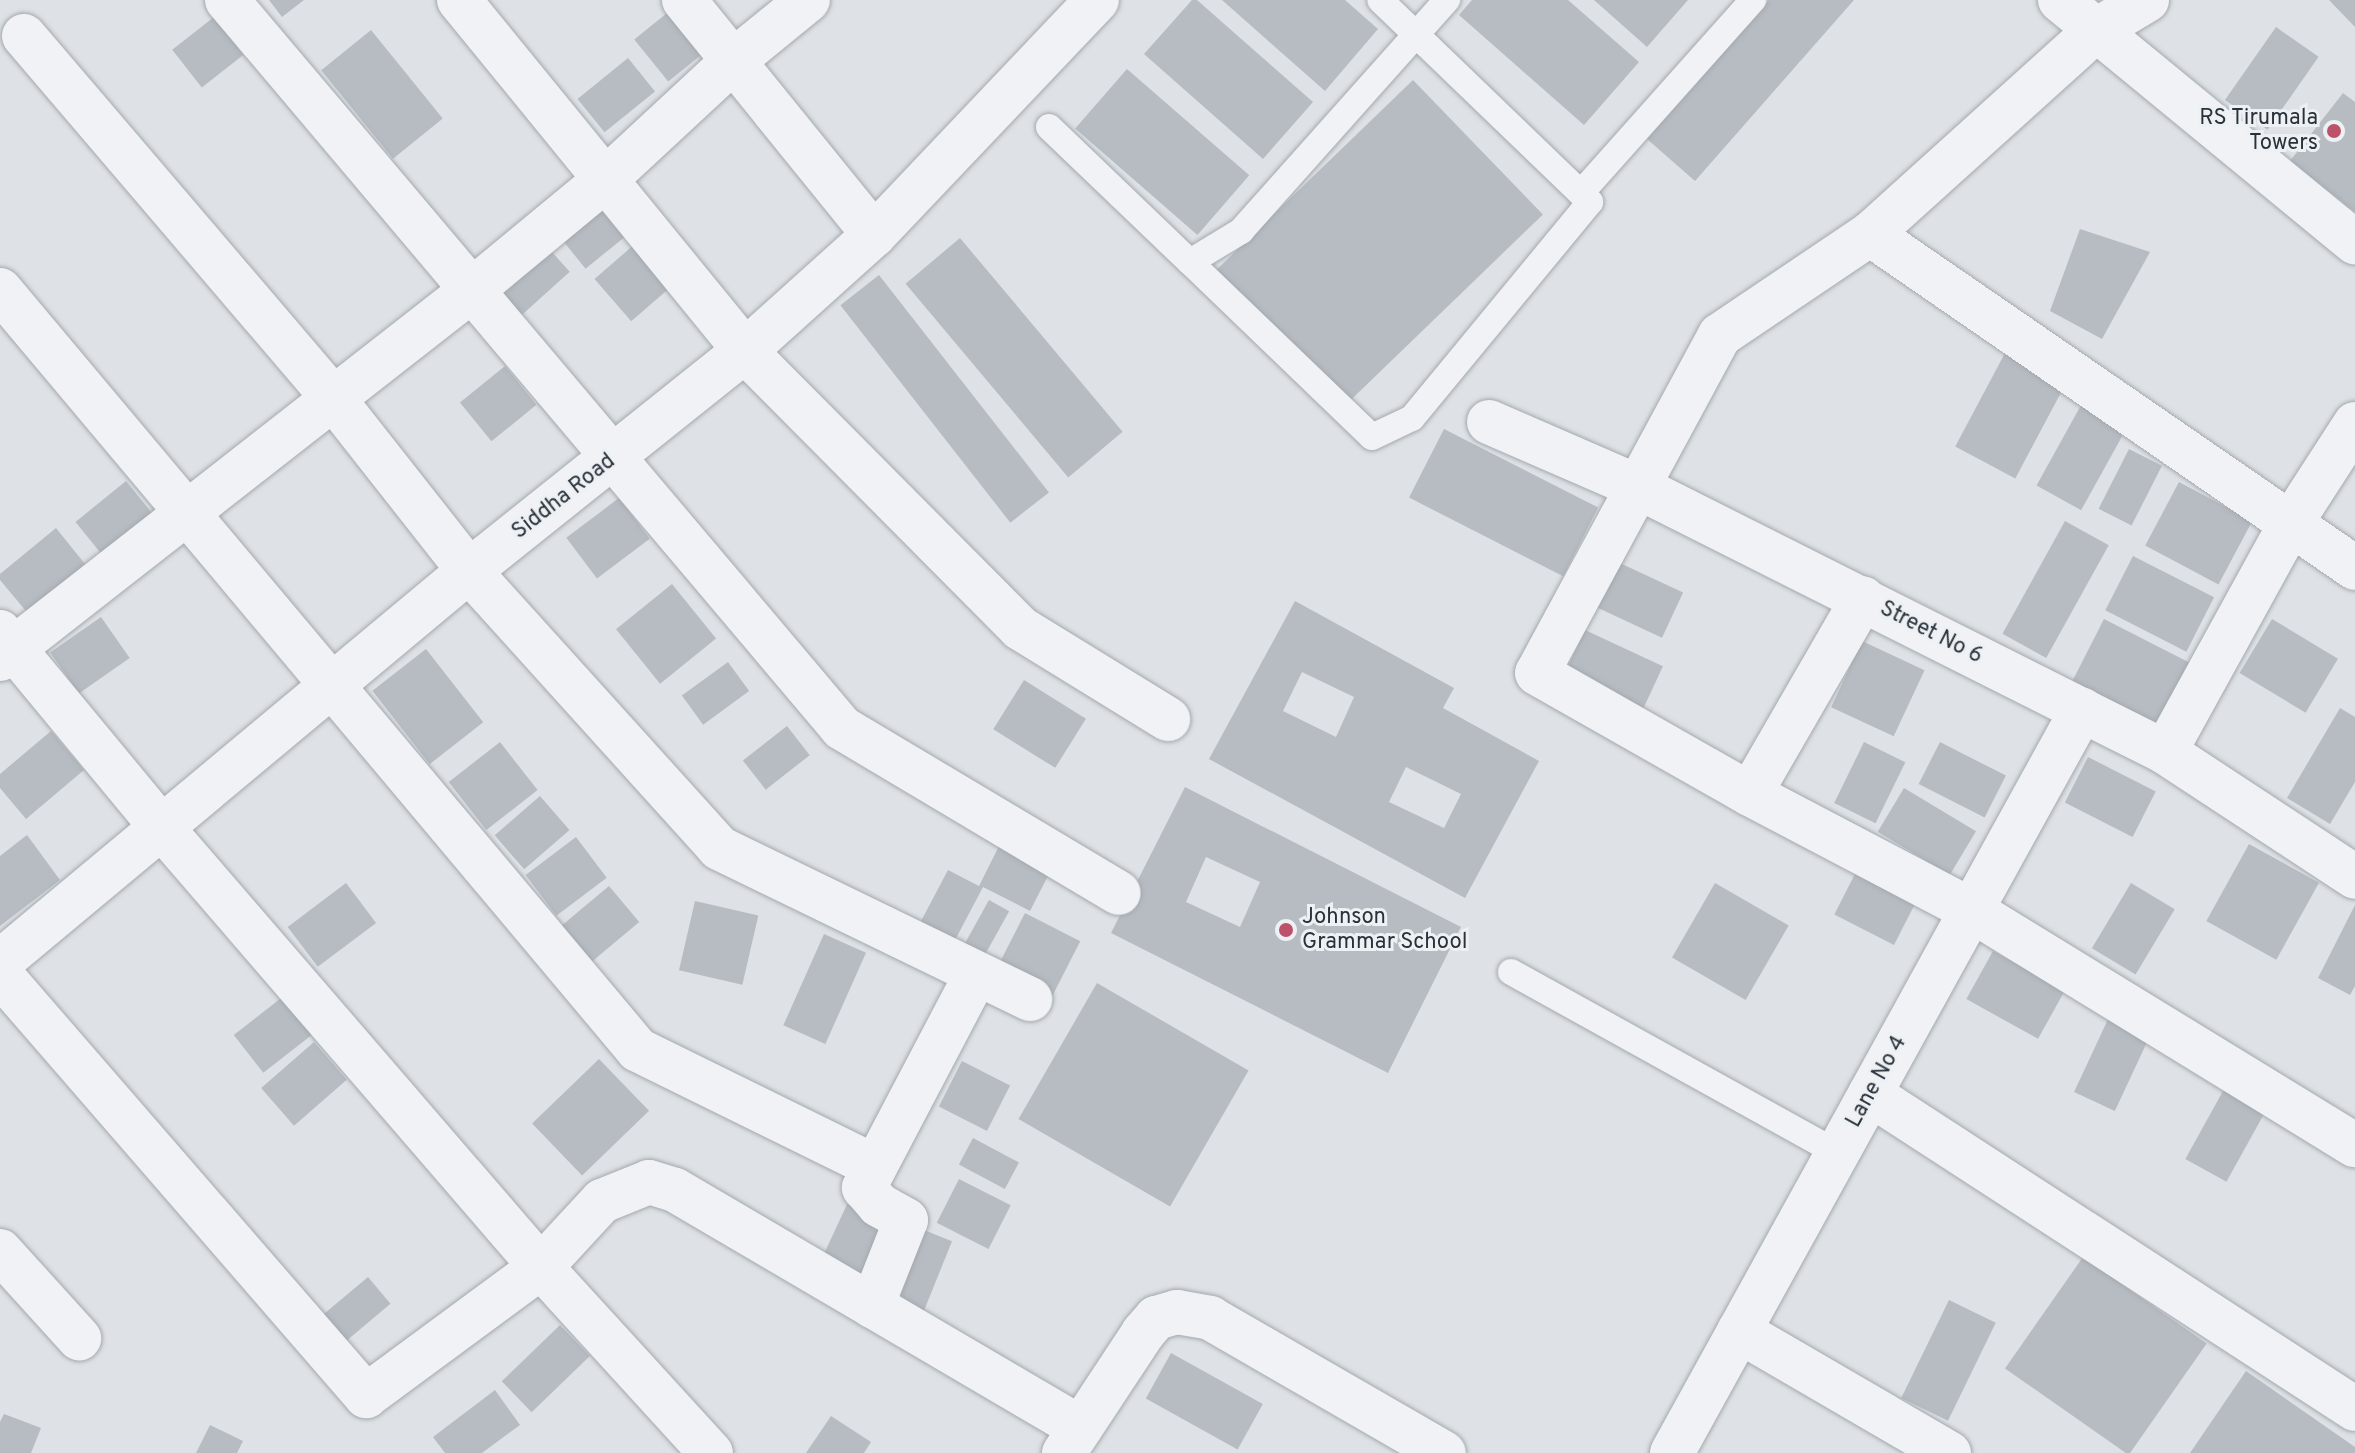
<!DOCTYPE html>
<style>
body{margin:0}
#map{position:relative;width:2355px;height:1453px;overflow:hidden;background:#dee2e6;font-family:Overpass,sans-serif}
div>[style]{position:absolute}
.building>*{inset:0;background:#b6bcc2;transform-origin:0 0}
.roads{filter:drop-shadow(0 0 2px #a4a9af) drop-shadow(0 0 2px #a4a9af)}
.lane>*{height:26px;margin:-13px;padding:0 13px;transform-origin:13px;border-radius:13px;background:#f1f2f5}
.street>*{height:44px;margin:-22px;padding:0 22px;transform-origin:22px;border-radius:22px;background:#f1f2f5}
.dots>*{width:22px;height:22px;translate:-50% -50%;box-sizing:border-box;border:4px solid #eef1f4;border-radius:50%}
span{translate:-50% -50%;white-space:nowrap;text-align:center;line-height:1.15;-webkit-text-stroke:6px #eef1f4;paint-order:stroke}
.poi-label{font-size:22px;color:#29313b}
.right{translate:-100% -50%;text-align:right}
.left{translate:0 -50%;text-align:left}
.street-label{font-size:22px;color:#29313b}
</style>
<div id="map">
<div class="building">
<div style="clip-path:polygon(269px 0,304px 0,282px 17px)"></div>
<div style="clip-path:polygon(1192px 0,1197px 0,1313px 102px,1263px 159px,1144px 54px)"></div>
<div style="clip-path:polygon(1222px 0,1345px 0,1378px 29px,1325px 91px)"></div>
<div style="clip-path:polygon(1472px 0,1568px 0,1639px 62px,1584px 125px,1459px 15px)"></div>
<div style="clip-path:polygon(1594px 0,1688px 0,1647px 47px)"></div>
<div style="clip-path:polygon(1769px 0,1854px 0,1695px 181px,1647px 139px)"></div>
<div style="clip-path:polygon(2329px 0,2355px 0,2355px 27px)"></div>
<div style="left:677px;top:5px;width:54px;height:55px;rotate:51deg"></div>
<div style="left:214px;top:17px;width:48px;height:53px;rotate:52deg"></div>
<div style="left:2276px;top:27px;width:52px;height:89px;rotate:35deg"></div>
<div style="left:371px;top:30px;width:114px;height:64px;rotate:51deg"></div>
<div style="left:628px;top:58px;width:43px;height:65px;rotate:51deg"></div>
<div style="left:1127px;top:69px;width:162px;height:79px;rotate:41deg"></div>
<div style="left:1413px;top:80px;width:187px;height:274px;rotate:46deg"></div>
<div style="clip-path:polygon(2343px 93px,2355px 102px,2355px 212px,2290px 161px)"></div>
<div style="left:602px;top:200px;width:43px;height:56px;rotate:51deg"></div>
<div style="clip-path:polygon(2080px 229px,2150px 252px,2102px 339px,2050px 311px)"></div>
<div style="left:960px;top:238px;width:253px;height:71px;rotate:50deg"></div>
<div style="left:636px;top:243px;width:56px;height:55px;rotate:49deg"></div>
<div style="left:551px;top:251px;width:28px;height:66px;rotate:48deg"></div>
<div style="left:879px;top:275px;width:276px;height:49px;rotate:52deg"></div>
<div style="left:2005px;top:353px;width:68px;height:106px;rotate:28deg"></div>
<div style="left:505px;top:366px;width:50px;height:58px;rotate:51deg"></div>
<div style="left:2085px;top:398px;width:51px;height:100px;rotate:29deg"></div>
<div style="left:1444px;top:429px;width:173px;height:77px;rotate:27deg"></div>
<div style="left:2129px;top:449px;width:37px;height:67px;rotate:27deg"></div>
<div style="left:126px;top:481px;width:54px;height:65px;rotate:51deg"></div>
<div style="left:2179px;top:482px;width:83px;height:72px;rotate:28deg"></div>
<div style="left:619px;top:498px;width:51px;height:66px;rotate:53deg"></div>
<div style="left:2065px;top:521px;width:50px;height:129px;rotate:29deg"></div>
<div style="clip-path:polygon(56px 528px,89px 569px,31px 617px,0 580px,0 574px)"></div>
<div style="left:2133px;top:556px;width:91px;height:61px;rotate:27deg"></div>
<div style="left:1607px;top:557px;width:84px;height:50px;rotate:25deg"></div>
<div style="left:672px;top:584px;width:70px;height:72px;rotate:51deg"></div>
<div style="clip-path:polygon(evenodd,1295px 601px,1454px 688px,1443px 708px,1539px 761px,1465px 898px,1209px 759px,1295px 601px,1302px 672px,1354px 697px,1336px 737px,1283px 711px,1302px 672px,1295px 601px,1406px 767px,1461px 794px,1444px 828px,1389px 802px,1406px 767px)"></div>
<div style="left:101px;top:617px;width:50px;height:62px;rotate:55deg"></div>
<div style="left:2104px;top:619px;width:99px;height:74px;rotate:27deg"></div>
<div style="left:2272px;top:619px;width:77px;height:63px;rotate:31deg"></div>
<div style="left:1585px;top:630px;width:86px;height:50px;rotate:25deg"></div>
<div style="left:1862px;top:641px;width:69px;height:73px;rotate:25deg"></div>
<div style="left:426px;top:649px;width:93px;height:68px;rotate:52deg"></div>
<div style="left:728px;top:662px;width:36px;height:57px;rotate:54deg"></div>
<div style="left:1024px;top:680px;width:73px;height:58px;rotate:32deg"></div>
<div style="clip-path:polygon(2340px 708px,2355px 717px,2355px 782px,2330px 824px,2287px 798px)"></div>
<div style="left:787px;top:726px;width:37px;height:56px;rotate:52deg"></div>
<div style="clip-path:polygon(51px 731px,84px 770px,26px 819px,0 788px,0 774px)"></div>
<div style="left:500px;top:742px;width:61px;height:65px;rotate:52deg"></div>
<div style="left:1864px;top:742px;width:46px;height:68px;rotate:26deg"></div>
<div style="left:1940px;top:742px;width:74px;height:47px;rotate:27deg"></div>
<div style="left:2088px;top:757px;width:76px;height:51px;rotate:27deg"></div>
<div style="clip-path:polygon(evenodd,1185px 787px,1461px 927px,1388px 1073px,1111px 933px,1185px 787px,1206px 857px,1260px 882px,1240px 927px,1186px 902px,1206px 857px)"></div>
<div style="left:1904px;top:788px;width:84px;height:51px;rotate:31deg"></div>
<div style="left:540px;top:796px;width:45px;height:60px;rotate:49deg"></div>
<div style="clip-path:polygon(27px 835px,60px 880px,0 926px,0 856px)"></div>
<div style="clip-path:polygon(1004px 836px,1055px 862px,1030px 911px,983px 887px,954px 942px,920px 923px,948px 870px,979px 886px)"></div>
<div style="left:576px;top:837px;width:51px;height:63px;rotate:53deg"></div>
<div style="left:2249px;top:844px;width:80px;height:88px;rotate:29deg"></div>
<div style="left:1857px;top:870px;width:67px;height:50px;rotate:27deg"></div>
<div style="left:346px;top:883px;width:50px;height:73px;rotate:53deg"></div>
<div style="left:1715px;top:883px;width:85px;height:86px;rotate:30deg"></div>
<div style="left:2131px;top:883px;width:51px;height:76px;rotate:31deg"></div>
<div style="left:609px;top:886px;width:47px;height:62px;rotate:50deg"></div>
<div style="left:989px;top:900px;width:23px;height:54px;rotate:29deg"></div>
<div style="left:695px;top:901px;width:65px;height:71px;rotate:13deg"></div>
<div style="clip-path:polygon(2355px 905px,2355px 986px,2350px 995px,2318px 978px)"></div>
<div style="left:1025px;top:913px;width:62px;height:63px;rotate:27deg"></div>
<div style="left:824px;top:934px;width:46px;height:100px;rotate:24deg"></div>
<div style="left:1993px;top:951px;width:82px;height:55px;rotate:29deg"></div>
<div style="left:1097px;top:983px;width:175px;height:157px;rotate:30deg"></div>
<div style="left:285px;top:995px;width:48px;height:65px;rotate:52deg"></div>
<div style="left:2110px;top:1015px;width:45px;height:85px;rotate:25deg"></div>
<div style="left:314px;top:1042px;width:50px;height:70px;rotate:49deg"></div>
<div style="left:599px;top:1059px;width:72px;height:93px;rotate:46deg"></div>
<div style="left:962px;top:1061px;width:54px;height:51px;rotate:27deg"></div>
<div style="left:2228px;top:1082px;width:47px;height:88px;rotate:29deg"></div>
<div style="left:973px;top:1138px;width:52px;height:30px;rotate:28deg"></div>
<div style="left:959px;top:1179px;width:58px;height:49px;rotate:27deg"></div>
<div style="left:850px;top:1198px;width:52px;height:76px;rotate:25deg"></div>
<div style="left:914px;top:1226px;width:41px;height:80px;rotate:22deg"></div>
<div style="left:2083px;top:1257px;width:151px;height:136px;rotate:35deg"></div>
<div style="left:368px;top:1277px;width:35px;height:63px;rotate:50deg"></div>
<div style="left:1949px;top:1300px;width:52px;height:109px;rotate:26deg"></div>
<div style="left:560px;top:1325px;width:43px;height:81px;rotate:46deg"></div>
<div style="left:1171px;top:1353px;width:105px;height:52px;rotate:29deg"></div>
<div style="clip-path:polygon(2246px 1371px,2355px 1447px,2355px 1453px,2190px 1453px)"></div>
<div style="clip-path:polygon(495px 1390px,520px 1425px,482px 1453px,445px 1453px,433px 1437px)"></div>
<div style="clip-path:polygon(4px 1414px,41px 1428px,31px 1453px,0 1453px,0 1422px)"></div>
<div style="clip-path:polygon(831px 1416px,871px 1442px,864px 1453px,806px 1453px)"></div>
<div style="clip-path:polygon(210px 1425px,243px 1441px,237px 1453px,196px 1453px)"></div>
</div>
<div class="roads">
<div class="lane">
<div style="left:1049px;top:127px;width:195px;rotate:43.8deg"></div>
<div style="left:1190px;top:262px;width:60px;rotate:-31.3deg"></div>
<div style="left:1241px;top:231px;width:310px;rotate:-48.3deg"></div>
<div style="left:1581px;top:193px;width:259px;rotate:-48.3deg"></div>
<div style="left:1190px;top:262px;width:252px;rotate:43.9deg"></div>
<div style="left:1372px;top:437px;width:44px;rotate:-25.4deg"></div>
<div style="left:1412px;top:418px;width:280px;rotate:-50.5deg"></div>
<div style="left:1590px;top:202px;width:291px;rotate:-136.1deg"></div>
<div style="left:1511px;top:972px;width:374px;rotate:29deg"></div>
</div>
<div class="street">
<div style="left:227px;top:0;width:953px;rotate:49.81deg"></div>
<div style="left:842px;top:728px;width:322px;rotate:30.8deg"></div>
<div style="left:459px;top:0;width:453px;rotate:50.8deg"></div>
<div style="left:745px;top:351px;width:390px;rotate:45.2deg"></div>
<div style="left:1020px;top:628px;width:174px;rotate:31.6deg"></div>
<div style="left:684px;top:0;width:302px;rotate:51deg"></div>
<div style="left:2060px;top:0;width:382px;rotate:39.4deg"></div>
<div style="left:2147px;top:0;width:61px;rotate:149.2deg"></div>
<div style="left:2095px;top:31px;width:303px;rotate:137.9deg"></div>
<div style="left:1870px;top:234px;width:181px;rotate:146deg"></div>
<div style="left:1720px;top:335px;width:384px;rotate:118.4deg"></div>
<div style="left:1537px;top:673px;width:245px;rotate:29.6deg"></div>
<div style="left:1750px;top:794px;width:250px;rotate:27.7deg"></div>
<div style="left:1971px;top:910px;width:450px;rotate:31.5deg"></div>
<div style="left:24px;top:36px;width:476px;rotate:49.5deg"></div>
<div style="left:333px;top:398px;width:220px;rotate:51.8deg"></div>
<div style="left:469px;top:571px;width:373px;rotate:47.9deg"></div>
<div style="left:719px;top:848px;width:346px;rotate:25.9deg"></div>
<div style="left:1870px;top:234px;width:589px;rotate:34.55deg"></div>
<div style="left:0;top:290px;width:992px;rotate:49.99deg"></div>
<div style="left:638px;top:1050px;width:263px;rotate:26.2deg"></div>
<div style="left:1489px;top:422px;width:160px;rotate:23.5deg"></div>
<div style="left:1636px;top:486px;width:592px;rotate:26.69deg"></div>
<div style="left:2165px;top:752px;width:227px;rotate:33.3deg"></div>
<div style="left:0;top:632px;width:256px;rotate:50.4deg"></div>
<div style="left:163px;top:829px;width:579px;rotate:49.21deg"></div>
<div style="left:541px;top:1267px;width:252px;rotate:47.6deg"></div>
<div style="left:0;top:659px;width:599px;rotate:-38.02deg"></div>
<div style="left:472px;top:290px;width:173px;rotate:-39.6deg"></div>
<div style="left:605px;top:180px;width:173px;rotate:-42.9deg"></div>
<div style="left:732px;top:62px;width:98px;rotate:-39.2deg"></div>
<div style="left:2165px;top:752px;width:261px;rotate:-61.2deg"></div>
<div style="left:2291px;top:523px;width:118px;rotate:-57.1deg"></div>
<div style="left:1750px;top:794px;width:226px;rotate:-60deg"></div>
<div style="left:0;top:962px;width:611px;rotate:-39.82deg"></div>
<div style="left:469px;top:571px;width:353px;rotate:-38.6deg"></div>
<div style="left:745px;top:351px;width:173px;rotate:-42deg"></div>
<div style="left:874px;top:235px;width:324px;rotate:-46.5deg"></div>
<div style="left:0;top:974px;width:559px;rotate:49.06deg"></div>
<div style="left:366px;top:1396px;width:217px;rotate:-36.4deg"></div>
<div style="left:541px;top:1267px;width:90px;rotate:-47.3deg"></div>
<div style="left:602px;top:1201px;width:51px;rotate:-22deg"></div>
<div style="left:649px;top:1182px;width:27px;rotate:17deg"></div>
<div style="left:675px;top:1190px;width:470px;rotate:30.4deg"></div>
<div style="left:1870px;top:1094px;width:578px;rotate:33deg"></div>
<div style="left:0;top:1251px;width:118px;rotate:47.8deg"></div>
<div style="left:872px;top:1306px;width:92px;rotate:-68.4deg"></div>
<div style="left:906px;top:1220px;width:31px;rotate:-151deg"></div>
<div style="left:879px;top:1205px;width:23px;rotate:-131deg"></div>
<div style="left:864px;top:1188px;width:241px;rotate:-62.3deg"></div>
<div style="left:1739px;top:1331px;width:243px;rotate:30.2deg"></div>
<div style="left:1064px;top:1453px;width:144px;rotate:-56.6deg"></div>
<div style="left:1143px;top:1333px;width:20px;rotate:-49deg"></div>
<div style="left:1156px;top:1318px;width:22px;rotate:-16deg"></div>
<div style="left:1177px;top:1312px;width:34px;rotate:10deg"></div>
<div style="left:1210px;top:1318px;width:270px;rotate:30deg"></div>
<div style="left:1672px;top:1453px;width:849px;rotate:-61.11deg"></div>
</div>
</div>
<div class="dots">
<div style="left:2334px;top:131px;background:#bd5169"></div>
<div style="left:1286px;top:930px;background:#bd5169"></div>
</div>
<div class="poi-label">
<span class="right" style="left:2318px;top:131px">RS Tirumala<br>Towers</span>
<span class="left" style="left:1302px;top:930px">Johnson<br>Grammar School</span>
</div>
<div class="street-label">
<span style="left:564px;top:497px;rotate:-38deg">Siddha Road</span>
<span style="left:1931px;top:633px;rotate:27deg">Street No 6</span>
<span style="left:1877px;top:1082px;rotate:-61deg">Lane No 4</span>
</div>
</div>
